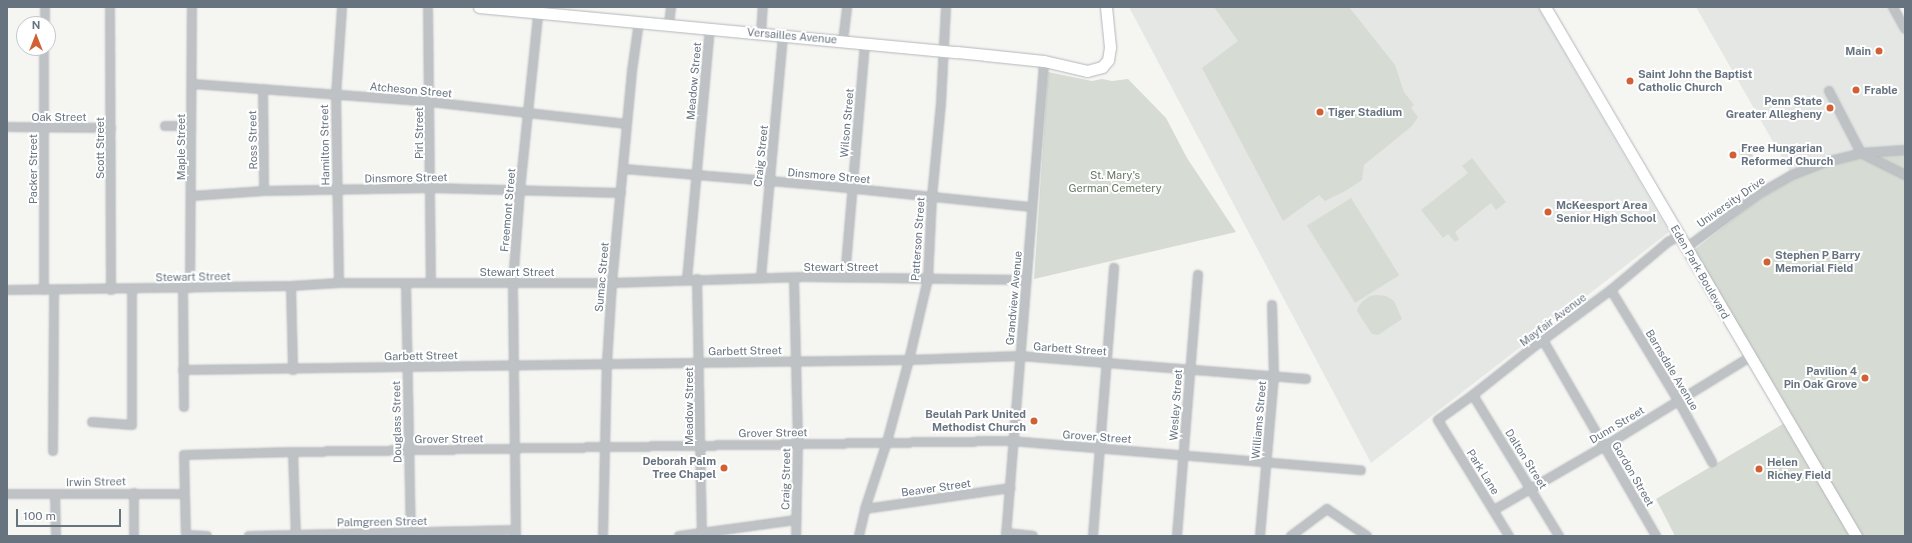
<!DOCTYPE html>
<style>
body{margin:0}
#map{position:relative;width:1912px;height:543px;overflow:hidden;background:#f5f5f2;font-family:"Public Sans",sans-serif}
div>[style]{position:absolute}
.built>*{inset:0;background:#e5e7e5}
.green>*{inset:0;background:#d6dbd3;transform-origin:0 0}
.roads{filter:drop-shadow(0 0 1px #b3b7bb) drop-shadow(0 0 1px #b3b7bb)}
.street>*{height:8px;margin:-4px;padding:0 4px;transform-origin:4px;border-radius:4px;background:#bec2c5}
.secondary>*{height:11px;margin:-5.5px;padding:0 5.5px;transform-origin:5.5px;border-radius:5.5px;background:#fff}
.dots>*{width:11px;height:11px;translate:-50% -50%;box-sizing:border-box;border:2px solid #fff;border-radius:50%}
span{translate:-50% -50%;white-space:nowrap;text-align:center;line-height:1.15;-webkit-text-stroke:4px #fff;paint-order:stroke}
.street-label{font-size:11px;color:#677480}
.poi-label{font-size:11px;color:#677480;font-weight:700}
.right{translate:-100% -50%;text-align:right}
.left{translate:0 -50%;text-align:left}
.park-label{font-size:11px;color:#687865}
.frame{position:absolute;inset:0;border:8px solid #677480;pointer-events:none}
.north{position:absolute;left:16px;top:16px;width:40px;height:40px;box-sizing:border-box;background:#fff;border:1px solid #c2c7cc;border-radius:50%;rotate:0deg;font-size:11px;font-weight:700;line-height:16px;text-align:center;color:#677480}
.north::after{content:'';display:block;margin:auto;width:14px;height:18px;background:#d26035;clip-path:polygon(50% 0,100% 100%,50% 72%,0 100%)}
.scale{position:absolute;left:16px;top:509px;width:105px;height:18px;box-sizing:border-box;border:2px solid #677480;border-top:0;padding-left:5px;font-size:12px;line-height:14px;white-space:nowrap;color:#677480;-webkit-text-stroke:3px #fff;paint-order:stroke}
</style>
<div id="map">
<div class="built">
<div style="clip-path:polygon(1129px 7px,1538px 7px,1669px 232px,1371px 463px)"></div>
<div style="clip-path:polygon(1696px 7px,1893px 7px,1905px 29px,1905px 150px,1861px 153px,1792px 175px)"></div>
</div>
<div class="green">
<div style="clip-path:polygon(1214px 7px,1349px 7px,1395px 65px,1404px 92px,1414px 105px,1411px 108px,1418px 117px,1412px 126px,1364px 165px,1362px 180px,1347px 190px,1325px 201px,1319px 195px,1283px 221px,1202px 68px,1238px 41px)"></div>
<div style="clip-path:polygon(1048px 72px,1092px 81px,1102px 79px,1112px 81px,1128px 79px,1166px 118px,1187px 158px,1236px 232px,1034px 279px)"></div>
<div style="left:1752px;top:148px;width:12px;height:13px;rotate:85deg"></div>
<div style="clip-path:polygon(1892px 154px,1905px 154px,1905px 536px,1675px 536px,1656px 499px,1793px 418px,1694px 250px,1758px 200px,1795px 178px,1822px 167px,1856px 159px)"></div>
<div style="clip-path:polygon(1472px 158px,1506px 202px,1496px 210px,1491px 203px,1455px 232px,1459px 239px,1455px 242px,1448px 234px,1443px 238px,1421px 210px,1468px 173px,1462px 166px)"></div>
<div style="left:1351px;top:198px;width:91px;height:52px;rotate:58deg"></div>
<div style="clip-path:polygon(1377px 295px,1386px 296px,1394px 301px,1402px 319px,1378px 335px,1372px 334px,1357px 311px,1358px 307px,1363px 301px,1370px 296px)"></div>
</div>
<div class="roads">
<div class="street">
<div style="left:110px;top:7px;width:283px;rotate:89.8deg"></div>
<div style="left:428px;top:7px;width:276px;rotate:89.4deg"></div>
<div style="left:1893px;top:7px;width:25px;rotate:61deg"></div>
<div style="left:45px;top:24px;width:17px;rotate:-90deg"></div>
<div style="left:669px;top:24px;width:17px;rotate:-83deg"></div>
<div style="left:761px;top:33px;width:26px;rotate:-86deg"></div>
<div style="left:843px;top:41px;width:34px;rotate:-83deg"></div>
<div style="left:193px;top:84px;width:238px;rotate:4.3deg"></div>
<div style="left:430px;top:102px;width:198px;rotate:6.4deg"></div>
<div style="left:263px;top:89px;width:102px;rotate:89.4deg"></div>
<div style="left:1829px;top:91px;width:70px;rotate:62.7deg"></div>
<div style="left:1861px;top:153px;width:49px;rotate:26.6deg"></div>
<div style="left:165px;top:126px;width:26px"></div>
<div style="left:7px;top:127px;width:104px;rotate:0.6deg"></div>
<div style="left:624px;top:169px;width:185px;rotate:4.7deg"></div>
<div style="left:808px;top:184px;width:225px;rotate:5.9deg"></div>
<div style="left:192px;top:196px;width:72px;rotate:-4deg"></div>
<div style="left:264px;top:191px;width:166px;rotate:-1deg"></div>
<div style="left:430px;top:188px;width:191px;rotate:1.5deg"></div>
<div style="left:1686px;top:248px;width:91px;rotate:-36.5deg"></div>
<div style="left:1759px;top:194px;width:38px;rotate:-30deg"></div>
<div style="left:1792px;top:175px;width:36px;rotate:-21deg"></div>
<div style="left:1826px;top:162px;width:36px;rotate:-14deg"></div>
<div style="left:1861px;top:153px;width:44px;rotate:-3.9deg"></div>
<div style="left:845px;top:277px;width:235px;rotate:-85.1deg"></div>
<div style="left:761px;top:278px;width:244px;rotate:-84.8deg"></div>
<div style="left:794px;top:278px;width:166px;rotate:88.6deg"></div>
<div style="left:798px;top:444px;width:92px;rotate:91.2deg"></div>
<div style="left:697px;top:279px;width:254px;rotate:88.9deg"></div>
<div style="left:687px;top:280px;width:253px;rotate:-84.8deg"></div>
<div style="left:339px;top:283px;width:187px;rotate:-90.9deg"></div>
<div style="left:336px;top:96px;width:89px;rotate:-86.1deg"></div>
<div style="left:406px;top:283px;width:253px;rotate:88.9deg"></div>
<div style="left:291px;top:286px;width:84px;rotate:88.6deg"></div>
<div style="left:183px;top:288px;width:119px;rotate:89.5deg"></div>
<div style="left:190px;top:288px;width:281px;rotate:-89.6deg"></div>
<div style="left:7px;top:290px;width:284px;rotate:-0.8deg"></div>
<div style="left:291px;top:286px;width:48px;rotate:-3.6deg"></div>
<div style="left:339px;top:283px;width:273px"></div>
<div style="left:612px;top:283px;width:192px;rotate:-1.8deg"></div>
<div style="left:804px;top:277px;width:222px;rotate:0.8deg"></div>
<div style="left:44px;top:290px;width:242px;rotate:-90deg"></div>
<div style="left:1611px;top:290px;width:129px;rotate:58.7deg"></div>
<div style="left:1678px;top:400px;width:71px;rotate:61.3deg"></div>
<div style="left:1543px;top:340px;width:226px;rotate:60deg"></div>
<div style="left:183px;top:370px;width:726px;rotate:-0.79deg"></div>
<div style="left:909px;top:360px;width:111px;rotate:-2.1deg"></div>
<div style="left:1020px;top:356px;width:287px;rotate:4.6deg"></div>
<div style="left:1473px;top:395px;width:165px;rotate:58.6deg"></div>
<div style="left:92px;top:422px;width:40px;rotate:4.3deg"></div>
<div style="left:132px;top:425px;width:136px;rotate:-90deg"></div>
<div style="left:53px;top:451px;width:160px;rotate:-89.6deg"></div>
<div style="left:293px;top:452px;width:84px;rotate:88deg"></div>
<div style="left:134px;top:493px;width:43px;rotate:90deg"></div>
<div style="left:7px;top:494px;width:178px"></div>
<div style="left:55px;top:494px;width:42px;rotate:88.6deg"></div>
<div style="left:865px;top:509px;width:147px;rotate:-8.2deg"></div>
<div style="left:1494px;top:510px;width:128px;rotate:-30deg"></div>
<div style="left:1605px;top:446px;width:170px;rotate:-31.5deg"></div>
<div style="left:1006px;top:533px;width:27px;rotate:6deg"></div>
<div style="left:186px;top:535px;width:21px;rotate:3deg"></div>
<div style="left:186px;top:536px;width:81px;rotate:-91.4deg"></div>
<div style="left:184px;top:455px;width:109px;rotate:-1.6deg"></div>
<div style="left:293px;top:452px;width:719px;rotate:-0.88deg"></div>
<div style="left:1012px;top:441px;width:350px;rotate:4.8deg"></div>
<div style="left:249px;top:536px;width:267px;rotate:-1.3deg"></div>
<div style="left:516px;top:536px;width:253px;rotate:-90.7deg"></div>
<div style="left:513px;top:283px;width:93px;rotate:-85.7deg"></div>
<div style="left:520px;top:190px;width:184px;rotate:-84.1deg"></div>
<div style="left:603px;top:536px;width:173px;rotate:-88.7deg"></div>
<div style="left:607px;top:363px;width:80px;rotate:-86.4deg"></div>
<div style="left:612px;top:283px;width:213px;rotate:-84.6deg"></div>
<div style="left:632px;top:71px;width:49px;rotate:-81.9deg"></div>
<div style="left:679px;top:536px;width:118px;rotate:-7.8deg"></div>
<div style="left:859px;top:536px;width:28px;rotate:-77deg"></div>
<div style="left:865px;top:509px;width:71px;rotate:-71.8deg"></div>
<div style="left:887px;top:442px;width:85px;rotate:-75deg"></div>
<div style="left:909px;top:360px;width:83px;rotate:-76.8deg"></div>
<div style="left:928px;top:279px;width:82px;rotate:-87.2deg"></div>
<div style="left:932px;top:197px;width:94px;rotate:-84.5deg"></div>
<div style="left:941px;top:103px;width:96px;rotate:-87deg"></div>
<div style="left:1006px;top:536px;width:477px;rotate:-85.4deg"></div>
<div style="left:1093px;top:536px;width:269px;rotate:-85.5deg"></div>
<div style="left:1177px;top:536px;width:262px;rotate:-85.4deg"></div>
<div style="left:1260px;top:536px;width:161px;rotate:-85deg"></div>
<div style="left:1274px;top:376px;width:71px;rotate:-91.6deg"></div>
<div style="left:1291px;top:536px;width:45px;rotate:-36.9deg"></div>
<div style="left:1327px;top:509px;width:48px;rotate:34deg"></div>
<div style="left:1509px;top:536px;width:136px;rotate:-121.5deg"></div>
<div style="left:1438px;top:420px;width:43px;rotate:-35.5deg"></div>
<div style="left:1473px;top:395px;width:74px;rotate:-38.4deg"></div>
<div style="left:1531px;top:349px;width:99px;rotate:-36.4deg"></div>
<div style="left:1611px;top:290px;width:75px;rotate:-40.1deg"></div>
<div style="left:1668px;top:242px;width:13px;rotate:-29deg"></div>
</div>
<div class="secondary">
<div style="left:479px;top:7px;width:480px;rotate:5.4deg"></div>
<div style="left:957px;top:52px;width:87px;rotate:5.9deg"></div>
<div style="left:1044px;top:61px;width:44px;rotate:13.1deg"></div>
<div style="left:1087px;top:71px;width:16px;rotate:-15deg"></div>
<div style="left:1102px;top:67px;width:9px;rotate:-49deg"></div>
<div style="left:1108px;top:60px;width:13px;rotate:-81deg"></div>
<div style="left:1110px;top:47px;width:40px;rotate:-95.7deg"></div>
<div style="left:1545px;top:7px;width:614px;rotate:59.55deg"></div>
</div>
</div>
<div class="dots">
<div style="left:1879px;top:51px;background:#d26035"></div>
<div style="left:1630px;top:81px;background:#d26035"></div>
<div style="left:1856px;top:90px;background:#d26035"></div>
<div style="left:1830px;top:108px;background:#d26035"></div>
<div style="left:1320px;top:112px;background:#d26035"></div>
<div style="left:1733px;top:155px;background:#d26035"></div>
<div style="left:1548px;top:212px;background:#d26035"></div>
<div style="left:1767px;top:262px;background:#d26035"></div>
<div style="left:1865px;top:378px;background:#d26035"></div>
<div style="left:1034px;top:421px;background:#d26035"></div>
<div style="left:724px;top:468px;background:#d26035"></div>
<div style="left:1759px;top:469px;background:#d26035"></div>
</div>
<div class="street-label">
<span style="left:792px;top:36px;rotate:5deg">Versailles Avenue</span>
<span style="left:694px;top:81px;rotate:-85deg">Meadow Street</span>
<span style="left:411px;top:90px;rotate:5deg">Atcheson Street</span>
<span style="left:59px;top:117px">Oak Street</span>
<span style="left:847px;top:123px;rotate:-85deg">Wilson Street</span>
<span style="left:419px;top:133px;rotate:-90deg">Pirl Street</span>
<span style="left:253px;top:140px;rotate:-91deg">Ross Street</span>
<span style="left:325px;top:145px;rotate:-91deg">Hamilton Street</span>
<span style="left:181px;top:147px;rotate:-90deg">Maple Street</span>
<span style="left:100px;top:148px;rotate:-90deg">Scott Street</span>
<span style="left:761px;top:156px;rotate:-84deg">Craig Street</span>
<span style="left:33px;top:169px;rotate:-90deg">Packer Street</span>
<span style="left:829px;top:176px;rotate:5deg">Dinsmore Street</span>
<span style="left:406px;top:178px;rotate:-1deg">Dinsmore Street</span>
<span style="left:1731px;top:202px;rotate:-35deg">University Drive</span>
<span style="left:508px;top:210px;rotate:-85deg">Freemont Street</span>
<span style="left:918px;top:239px;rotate:-86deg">Patterson Street</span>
<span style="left:841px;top:267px">Stewart Street</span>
<span style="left:517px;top:272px">Stewart Street</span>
<span style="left:1700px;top:272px;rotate:60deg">Eden Park Boulevard</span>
<span style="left:193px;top:277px;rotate:-1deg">Stewart Street</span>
<span style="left:602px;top:277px;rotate:-85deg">Sumac Street</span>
<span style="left:1014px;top:298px;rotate:-85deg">Grandview Avenue</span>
<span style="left:1553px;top:320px;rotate:-37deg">Mayfair Avenue</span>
<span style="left:1070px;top:349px;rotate:4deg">Garbett Street</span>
<span style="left:745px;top:351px;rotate:-1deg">Garbett Street</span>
<span style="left:421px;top:356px;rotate:-1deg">Garbett Street</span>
<span style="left:1672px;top:370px;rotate:59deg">Barnsdale Avenue</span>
<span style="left:1176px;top:405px;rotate:-86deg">Wesley Street</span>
<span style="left:689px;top:406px;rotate:-90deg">Meadow Street</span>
<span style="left:1259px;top:420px;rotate:-85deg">Williams Street</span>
<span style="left:397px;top:422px;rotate:-91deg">Douglass Street</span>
<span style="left:1617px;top:425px;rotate:-31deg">Dunn Street</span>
<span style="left:773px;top:433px;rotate:-1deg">Grover Street</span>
<span style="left:1097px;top:437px;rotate:4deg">Grover Street</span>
<span style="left:449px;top:439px;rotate:-1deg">Grover Street</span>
<span style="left:1526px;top:459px;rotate:58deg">Dalton Street</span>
<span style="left:1483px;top:472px;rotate:58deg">Park Lane</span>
<span style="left:1633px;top:474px;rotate:60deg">Gordon Street</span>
<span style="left:786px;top:479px;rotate:-89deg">Craig Street</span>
<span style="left:96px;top:482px;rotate:-1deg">Irwin Street</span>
<span style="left:936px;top:488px;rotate:-8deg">Beaver Street</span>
<span style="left:382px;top:522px;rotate:-1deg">Palmgreen Street</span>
</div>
<div class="poi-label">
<span class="right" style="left:1871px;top:51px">Main</span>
<span class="left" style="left:1638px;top:81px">Saint John the Baptist<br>Catholic Church</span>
<span class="left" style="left:1864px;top:90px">Frable</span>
<span class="right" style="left:1822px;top:108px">Penn State<br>Greater Allegheny</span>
<span class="left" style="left:1328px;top:112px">Tiger Stadium</span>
<span class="left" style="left:1741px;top:155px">Free Hungarian<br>Reformed Church</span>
<span class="left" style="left:1556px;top:212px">McKeesport Area<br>Senior High School</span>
<span class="left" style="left:1775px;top:262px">Stephen P Barry<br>Memorial Field</span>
<span class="right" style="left:1857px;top:378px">Pavilion 4<br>Pin Oak Grove</span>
<span class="right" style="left:1026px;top:421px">Beulah Park United<br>Methodist Church</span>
<span class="right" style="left:716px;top:468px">Deborah Palm<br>Tree Chapel</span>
<span class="left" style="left:1767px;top:469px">Helen<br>Richey Field</span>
</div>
<div class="park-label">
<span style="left:1115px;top:182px">St. Mary's<br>German Cemetery</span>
</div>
<div class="frame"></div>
<div class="north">N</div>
<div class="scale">100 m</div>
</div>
